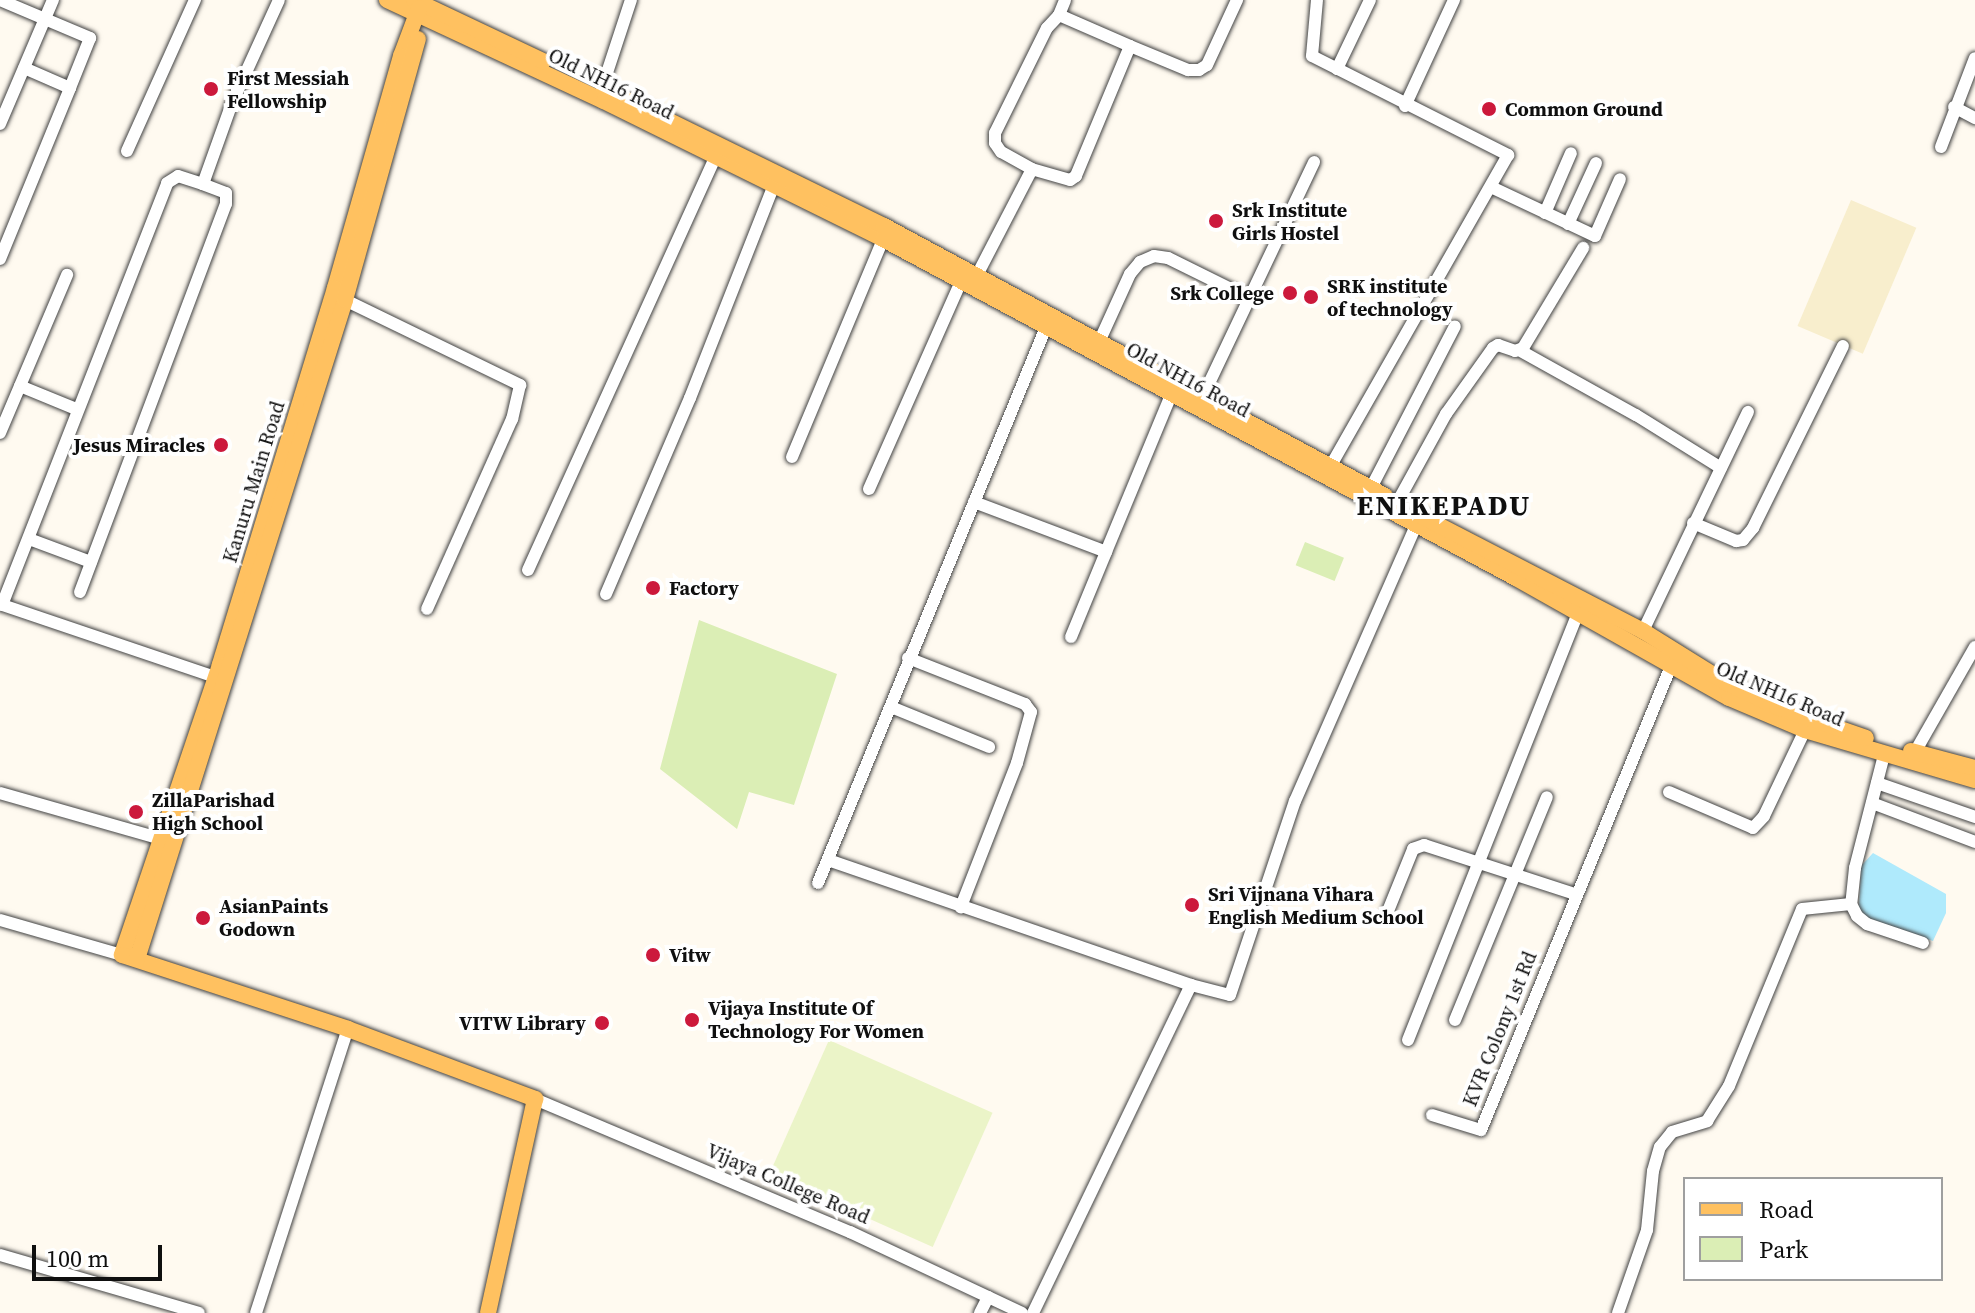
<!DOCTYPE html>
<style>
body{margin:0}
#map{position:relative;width:1975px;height:1313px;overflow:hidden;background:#fffaf0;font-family:"Source Serif 4",serif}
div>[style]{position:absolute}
.farmland>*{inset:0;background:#f8eecd;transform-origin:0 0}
.green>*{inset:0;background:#dbeeb5;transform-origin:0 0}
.pitch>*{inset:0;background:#ebf4c8;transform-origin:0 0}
.water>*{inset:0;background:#afeafc}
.roads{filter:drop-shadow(0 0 2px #424242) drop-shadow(0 0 2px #424242)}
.minor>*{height:12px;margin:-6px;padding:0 6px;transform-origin:6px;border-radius:6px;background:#fff}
.major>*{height:16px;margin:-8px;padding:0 8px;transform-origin:8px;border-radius:8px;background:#ffc160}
.dots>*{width:22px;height:22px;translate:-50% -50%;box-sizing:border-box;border:4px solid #fff;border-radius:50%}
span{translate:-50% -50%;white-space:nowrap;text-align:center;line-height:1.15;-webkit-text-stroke:8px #fff;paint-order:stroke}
.poi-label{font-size:20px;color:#0f0f0f;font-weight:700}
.left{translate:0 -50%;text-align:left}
.right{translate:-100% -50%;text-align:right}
.street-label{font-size:20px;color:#0f0f0f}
.district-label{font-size:28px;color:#0f0f0f;font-weight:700;letter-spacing:2px}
.legend{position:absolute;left:1683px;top:1177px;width:260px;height:104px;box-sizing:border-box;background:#fff;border:2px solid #9f9f9f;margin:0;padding:10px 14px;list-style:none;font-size:24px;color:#0f0f0f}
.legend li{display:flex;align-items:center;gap:16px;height:40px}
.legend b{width:40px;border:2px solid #9f9f9f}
.scale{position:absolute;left:32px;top:1245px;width:130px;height:36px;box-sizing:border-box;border:4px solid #0f0f0f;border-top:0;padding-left:10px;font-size:24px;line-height:28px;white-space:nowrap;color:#0f0f0f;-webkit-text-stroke:6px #fff;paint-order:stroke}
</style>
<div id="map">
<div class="farmland">
<div style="left:1851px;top:200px;width:71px;height:137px;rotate:23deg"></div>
</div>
<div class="green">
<div style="left:1305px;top:542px;width:42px;height:25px;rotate:22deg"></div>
<div style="clip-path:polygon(699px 620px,837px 674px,794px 805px,749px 792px,737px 829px,660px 769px)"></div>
</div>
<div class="pitch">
<div style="left:829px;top:1040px;width:179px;height:147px;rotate:24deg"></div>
</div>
<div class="water">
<div style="clip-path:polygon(1873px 853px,1946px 894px,1946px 913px,1933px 941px,1864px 918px,1859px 910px,1861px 866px)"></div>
</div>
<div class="roads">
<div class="minor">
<div style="left:0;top:0;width:98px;rotate:22.9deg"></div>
<div style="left:90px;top:38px;width:54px;rotate:111.8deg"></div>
<div style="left:1317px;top:0;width:56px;rotate:95.1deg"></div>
<div style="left:1312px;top:56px;width:220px;rotate:26.8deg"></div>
<div style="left:1508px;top:155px;width:357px;rotate:119.7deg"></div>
<div style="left:1059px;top:15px;width:77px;rotate:23.6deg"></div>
<div style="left:1130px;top:46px;width:141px;rotate:112.6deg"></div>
<div style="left:1076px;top:176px;width:7px;rotate:146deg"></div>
<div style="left:1070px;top:180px;width:40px;rotate:-164deg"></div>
<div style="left:1032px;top:169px;width:35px;rotate:-151deg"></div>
<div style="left:1001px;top:152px;width:11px;rotate:-124deg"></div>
<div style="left:995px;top:143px;width:10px;rotate:-90deg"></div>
<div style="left:995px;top:133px;width:117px;rotate:-63.7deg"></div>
<div style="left:1047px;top:28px;width:18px;rotate:-47deg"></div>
<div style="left:1059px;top:15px;width:16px;rotate:-68deg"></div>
<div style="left:1130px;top:46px;width:63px;rotate:22.5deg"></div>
<div style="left:1188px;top:70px;width:11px"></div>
<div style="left:1199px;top:70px;width:9px;rotate:-32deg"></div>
<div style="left:1207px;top:65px;width:72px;rotate:-65.2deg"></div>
<div style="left:1337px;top:69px;width:76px;rotate:-64.4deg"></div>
<div style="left:602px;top:88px;width:93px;rotate:-71.8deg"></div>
<div style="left:1405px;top:106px;width:117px;rotate:-65.2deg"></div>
<div style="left:1954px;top:107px;width:24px;rotate:28deg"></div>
<div style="left:0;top:124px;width:135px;rotate:-66.9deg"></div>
<div style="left:1941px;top:147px;width:95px;rotate:-69.1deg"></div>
<div style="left:127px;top:151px;width:166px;rotate:-65.8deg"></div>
<div style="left:1491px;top:187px;width:115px;rotate:25.2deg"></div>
<div style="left:1595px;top:236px;width:62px;rotate:-66.3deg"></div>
<div style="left:1545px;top:213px;width:65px;rotate:-66.6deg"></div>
<div style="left:1568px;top:224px;width:67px;rotate:-65.3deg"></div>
<div style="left:0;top:259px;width:185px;rotate:-67.7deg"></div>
<div style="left:70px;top:88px;width:50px;rotate:-156.5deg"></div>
<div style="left:973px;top:283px;width:128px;rotate:-62.6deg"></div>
<div style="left:345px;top:300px;width:195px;rotate:25.9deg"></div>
<div style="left:520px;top:385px;width:35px;rotate:103deg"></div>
<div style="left:512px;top:419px;width:208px;rotate:114.1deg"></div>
<div style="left:1099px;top:342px;width:75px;rotate:-65.5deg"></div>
<div style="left:1130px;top:274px;width:16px;rotate:-50deg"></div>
<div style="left:1140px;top:262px;width:15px;rotate:-23deg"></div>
<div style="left:1154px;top:256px;width:14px;rotate:8deg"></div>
<div style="left:1168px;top:258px;width:90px;rotate:26.3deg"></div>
<div style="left:1519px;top:350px;width:134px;rotate:29.1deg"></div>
<div style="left:1636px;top:415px;width:100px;rotate:31.9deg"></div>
<div style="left:20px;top:386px;width:61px;rotate:22.3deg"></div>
<div style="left:1203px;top:396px;width:259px;rotate:-64.6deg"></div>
<div style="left:0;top:433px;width:172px;rotate:-67deg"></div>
<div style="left:792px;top:457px;width:236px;rotate:-67.3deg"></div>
<div style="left:1371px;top:488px;width:182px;rotate:-62.6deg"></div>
<div style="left:869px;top:489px;width:227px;rotate:-66.1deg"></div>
<div style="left:974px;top:502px;width:141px;rotate:20.7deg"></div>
<div style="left:1106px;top:552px;width:170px;rotate:-67.5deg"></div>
<div style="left:1397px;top:503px;width:102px;rotate:-61.2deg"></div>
<div style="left:1446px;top:414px;width:81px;rotate:-54.5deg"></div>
<div style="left:1493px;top:348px;width:6px;rotate:-31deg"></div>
<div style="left:1498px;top:345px;width:18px;rotate:19deg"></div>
<div style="left:1515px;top:351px;width:9px;rotate:-21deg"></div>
<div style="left:1523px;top:348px;width:117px;rotate:-59deg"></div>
<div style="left:1693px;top:523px;width:47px;rotate:22.7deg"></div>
<div style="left:1736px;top:541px;width:7px;rotate:-8deg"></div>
<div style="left:1743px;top:540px;width:16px;rotate:-50deg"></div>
<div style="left:1753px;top:528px;width:203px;rotate:-63.7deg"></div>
<div style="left:29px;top:539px;width:66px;rotate:20.4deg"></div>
<div style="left:528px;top:570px;width:453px;rotate:-65.6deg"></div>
<div style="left:80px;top:592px;width:415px;rotate:-69.4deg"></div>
<div style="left:226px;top:204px;width:11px;rotate:-90deg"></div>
<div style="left:226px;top:193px;width:25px;rotate:-159deg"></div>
<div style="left:606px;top:594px;width:213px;rotate:-66.8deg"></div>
<div style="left:690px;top:398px;width:229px;rotate:-68.5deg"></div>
<div style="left:1643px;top:631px;width:243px;rotate:-64.4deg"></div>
<div style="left:1071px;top:637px;width:92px;rotate:-67.6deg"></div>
<div style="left:908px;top:658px;width:126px;rotate:21.5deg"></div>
<div style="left:1025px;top:704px;width:10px;rotate:53deg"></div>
<div style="left:1031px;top:712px;width:53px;rotate:105.4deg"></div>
<div style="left:1017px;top:763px;width:155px;rotate:111.3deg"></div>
<div style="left:215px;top:677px;width:225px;rotate:-161.3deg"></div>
<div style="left:2px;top:605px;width:453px;rotate:-68.6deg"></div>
<div style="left:167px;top:183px;width:13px;rotate:-32deg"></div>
<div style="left:178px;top:176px;width:26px;rotate:18deg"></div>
<div style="left:203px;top:184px;width:86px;rotate:-70.3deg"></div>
<div style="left:232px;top:103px;width:113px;rotate:-65.5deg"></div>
<div style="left:891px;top:707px;width:106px;rotate:22.2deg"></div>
<div style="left:1915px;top:752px;width:121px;rotate:-60.3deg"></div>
<div style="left:1884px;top:755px;width:117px;rotate:104.4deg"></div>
<div style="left:1855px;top:868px;width:36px;rotate:96deg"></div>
<div style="left:1851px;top:904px;width:13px;rotate:63deg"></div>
<div style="left:1857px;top:916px;width:13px;rotate:39deg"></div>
<div style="left:1867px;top:924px;width:59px;rotate:18.7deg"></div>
<div style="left:1877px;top:783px;width:104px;rotate:19.1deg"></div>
<div style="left:1669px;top:792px;width:91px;rotate:23.2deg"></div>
<div style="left:1753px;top:828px;width:16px;rotate:-47deg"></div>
<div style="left:1764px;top:816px;width:95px;rotate:-64.5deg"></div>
<div style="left:0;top:793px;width:167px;rotate:15.9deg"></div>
<div style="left:1872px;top:803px;width:110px;rotate:20.7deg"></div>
<div style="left:828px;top:860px;width:384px;rotate:19deg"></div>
<div style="left:818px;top:883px;width:601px;rotate:-67.7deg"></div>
<div style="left:1388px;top:911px;width:67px;rotate:-68deg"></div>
<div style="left:1413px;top:849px;width:12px;rotate:-20deg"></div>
<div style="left:1424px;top:845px;width:159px;rotate:18deg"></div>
<div style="left:0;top:920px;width:127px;rotate:16deg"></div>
<div style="left:1455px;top:1020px;width:241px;rotate:-67.6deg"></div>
<div style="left:1408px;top:1040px;width:460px;rotate:-68.3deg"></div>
<div style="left:535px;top:1099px;width:342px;rotate:22.9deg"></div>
<div style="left:850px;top:1232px;width:190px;rotate:25.2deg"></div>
<div style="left:1432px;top:1115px;width:51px;rotate:17deg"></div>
<div style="left:1481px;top:1130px;width:501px;rotate:-67.73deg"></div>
<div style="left:0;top:1255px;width:207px;rotate:16.2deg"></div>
<div style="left:256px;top:1313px;width:299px;rotate:-72.1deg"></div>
<div style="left:980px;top:1313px;width:18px;rotate:-63deg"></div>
<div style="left:1033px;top:1313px;width:364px;rotate:-64.3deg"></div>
<div style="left:1191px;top:985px;width:40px;rotate:14.4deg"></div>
<div style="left:1230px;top:995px;width:205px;rotate:-71.5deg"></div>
<div style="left:1295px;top:801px;width:300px;rotate:-66.3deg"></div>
<div style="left:1618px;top:1313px;width:88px;rotate:-70.7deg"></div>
<div style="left:1647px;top:1230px;width:59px;rotate:-84.2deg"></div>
<div style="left:1653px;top:1171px;width:25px;rotate:-74deg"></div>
<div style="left:1660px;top:1147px;width:19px;rotate:-51deg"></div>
<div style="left:1672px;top:1132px;width:37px;rotate:-17deg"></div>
<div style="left:1707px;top:1121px;width:41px;rotate:-57.8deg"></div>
<div style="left:1729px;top:1086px;width:191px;rotate:-67.6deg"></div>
<div style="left:1802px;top:909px;width:49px;rotate:-5.8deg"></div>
</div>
<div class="major">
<div style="left:387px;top:0;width:239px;rotate:25deg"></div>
<div style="left:604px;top:101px;width:311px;rotate:26.3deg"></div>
<div style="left:883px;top:239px;width:718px;rotate:28.17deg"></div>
<div style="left:1516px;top:578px;width:244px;rotate:29.4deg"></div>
<div style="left:1729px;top:698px;width:82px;rotate:22.8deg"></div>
<div style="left:1805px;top:730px;width:177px;rotate:16.4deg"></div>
<div style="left:414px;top:0;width:143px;rotate:25.3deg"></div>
<div style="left:419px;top:8px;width:51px;rotate:110.6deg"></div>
<div style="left:401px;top:56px;width:241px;rotate:105.9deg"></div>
<div style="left:335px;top:288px;width:394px;rotate:107deg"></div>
<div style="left:220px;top:665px;width:306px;rotate:108.7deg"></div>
<div style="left:122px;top:955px;width:238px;rotate:18.1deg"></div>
<div style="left:348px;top:1029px;width:200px;rotate:20.5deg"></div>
<div style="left:535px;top:1099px;width:219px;rotate:102.4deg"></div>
<div style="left:604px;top:89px;width:312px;rotate:26.1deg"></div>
<div style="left:884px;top:226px;width:569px;rotate:28.32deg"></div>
<div style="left:1419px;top:515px;width:252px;rotate:27.4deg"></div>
<div style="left:1643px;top:631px;width:97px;rotate:31.9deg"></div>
<div style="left:1725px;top:682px;width:58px;rotate:25.7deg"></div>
<div style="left:1777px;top:707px;width:94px;rotate:19.2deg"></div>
<div style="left:1911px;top:751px;width:66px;rotate:14.9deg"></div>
<div style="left:137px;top:959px;width:691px;rotate:-72.48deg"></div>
<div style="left:345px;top:300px;width:271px;rotate:-74.4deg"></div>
</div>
</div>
<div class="dots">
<div style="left:211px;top:89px;background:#cc193c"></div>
<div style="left:1489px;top:109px;background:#cc193c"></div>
<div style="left:1216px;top:221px;background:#cc193c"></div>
<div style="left:1290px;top:293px;background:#cc193c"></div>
<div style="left:1311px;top:297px;background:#cc193c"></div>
<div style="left:221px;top:445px;background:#cc193c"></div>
<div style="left:653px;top:588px;background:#cc193c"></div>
<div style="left:136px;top:812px;background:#cc193c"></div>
<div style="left:1192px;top:905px;background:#cc193c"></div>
<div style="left:203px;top:918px;background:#cc193c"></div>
<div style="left:653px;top:955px;background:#cc193c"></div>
<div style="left:692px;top:1020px;background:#cc193c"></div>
<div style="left:602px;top:1023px;background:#cc193c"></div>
</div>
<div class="poi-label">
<span class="left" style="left:227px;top:90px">First Messiah<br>Fellowship</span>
<span class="left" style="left:1505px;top:109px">Common Ground</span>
<span class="left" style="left:1232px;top:222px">Srk Institute<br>Girls Hostel</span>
<span class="left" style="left:1327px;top:298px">SRK institute<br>of technology</span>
<span class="right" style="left:1274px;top:293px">Srk College</span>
<span class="right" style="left:205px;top:445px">Jesus Miracles</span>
<span class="left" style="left:669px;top:588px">Factory</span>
<span class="left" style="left:152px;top:812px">ZillaParishad<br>High School</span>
<span class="left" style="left:1208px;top:906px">Sri Vijnana Vihara<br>English Medium School</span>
<span class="left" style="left:219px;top:918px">AsianPaints<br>Godown</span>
<span class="left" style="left:669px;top:955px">Vitw</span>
<span class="left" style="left:708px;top:1020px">Vijaya Institute Of<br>Technology For Women</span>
<span class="right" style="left:586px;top:1023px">VITW Library</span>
</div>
<div class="street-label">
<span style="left:611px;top:84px;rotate:26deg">Old NH16 Road</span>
<span style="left:1188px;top:380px;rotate:28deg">Old NH16 Road</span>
<span style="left:254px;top:482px;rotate:-73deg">Kanuru Main Road</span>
<span style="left:1780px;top:694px;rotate:23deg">Old NH16 Road</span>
<span style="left:1500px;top:1029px;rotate:-68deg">KVR Colony 1st Rd</span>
<span style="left:788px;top:1184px;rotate:23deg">Vijaya College Road</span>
</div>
<div class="district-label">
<span style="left:1444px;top:505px">ENIKEPADU</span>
</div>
<ul class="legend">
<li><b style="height:10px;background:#ffc160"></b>Road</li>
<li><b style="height:22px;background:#dbeeb5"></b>Park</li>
</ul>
<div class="scale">100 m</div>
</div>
